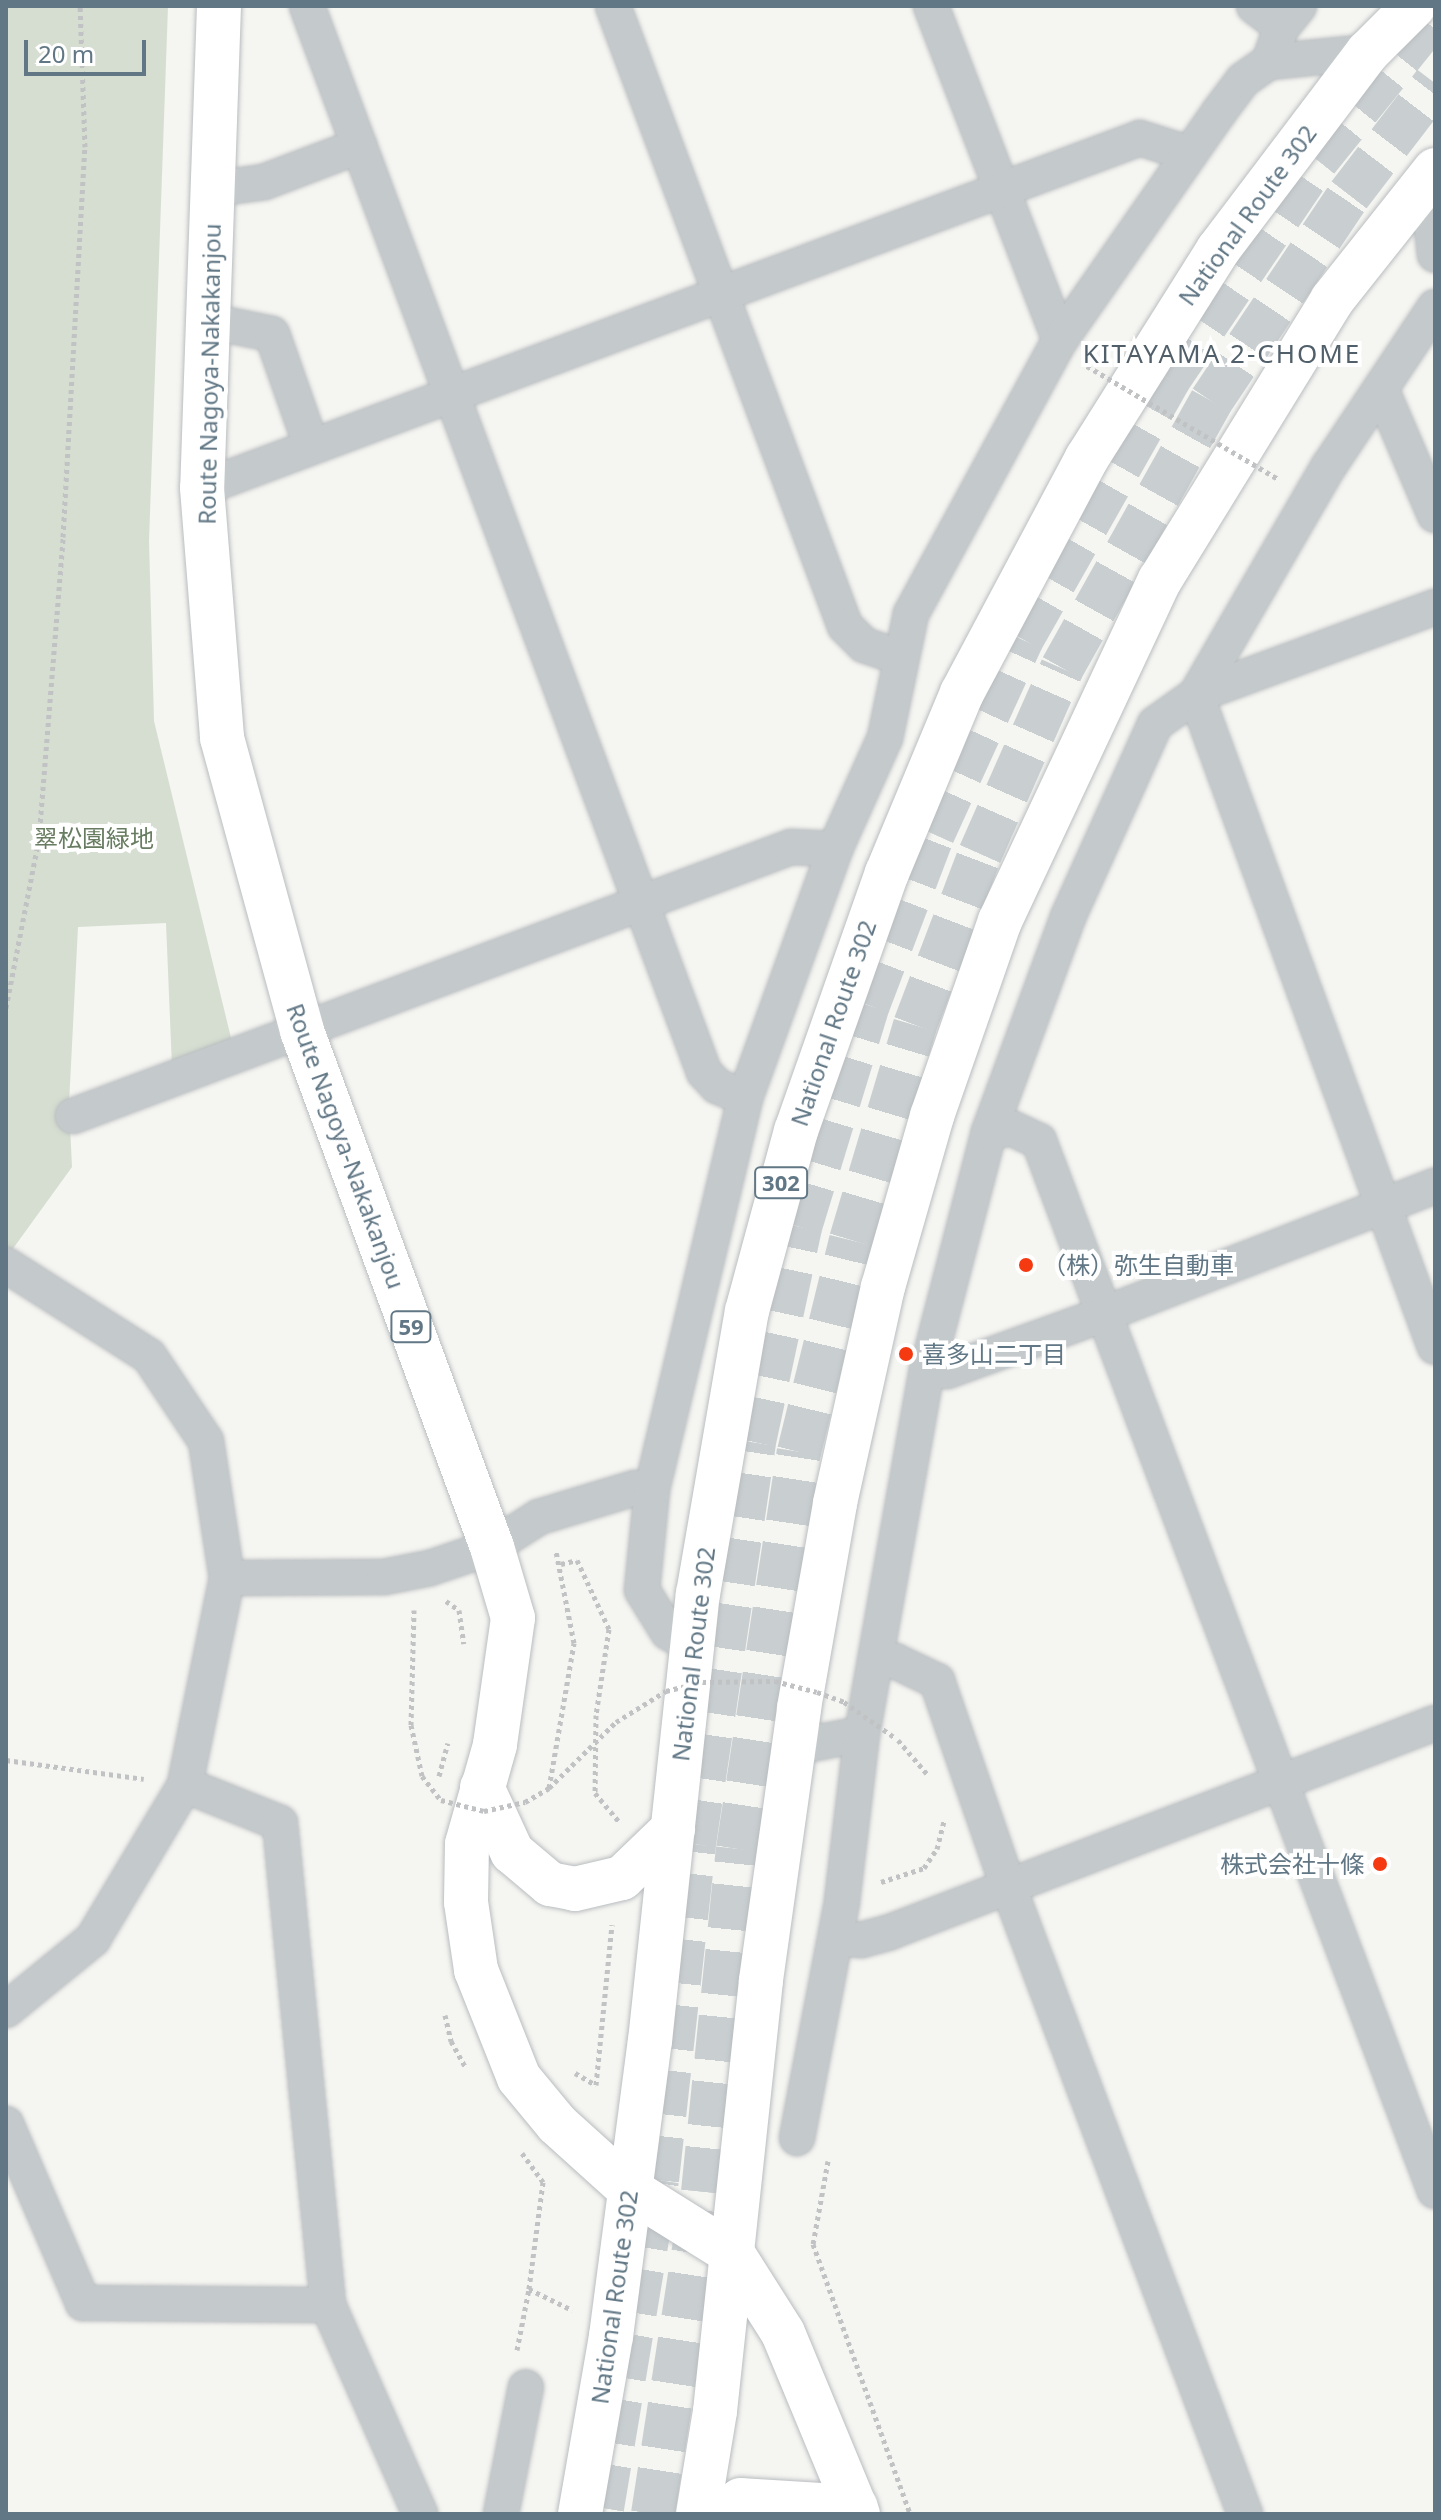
<!DOCTYPE html>
<meta charset="utf-8">
<style>
body{margin:0}
#map{position:relative;width:1441px;height:2520px;overflow:hidden;background:#f5f5f1;font-family:"Noto Sans","Noto Sans JP",sans-serif}
div>[style]{position:absolute}
.green>*{inset:0;background:#d6ded1}
.highway-tunnel>*{height:44px;margin-top:-22px;transform-origin:0;background:repeating-linear-gradient(90deg,#c9cfd1 0 44px,transparent 0 66px)}
.path>*{height:5px;margin-top:-2.5px;transform-origin:0;background:repeating-linear-gradient(90deg,#c0c2c3 0 4px,transparent 0 8px)}
.roads{filter:drop-shadow(0 0 2px #b9bdc0) drop-shadow(0 0 2px #b9bdc0)}
.street>*{height:34px;margin:-17px;padding:0 17px;transform-origin:17px;border-radius:17px;background:#c4c9cb}
.primary>*{height:44px;margin:-22px;padding:0 22px;transform-origin:22px;border-radius:22px;background:#fff}
.highway>*{height:44px;margin:-22px;padding:0 22px;transform-origin:22px;border-radius:22px;background:#fff}
.path-bridge>*{height:5px;margin-top:-2.5px;transform-origin:0;background:repeating-linear-gradient(90deg,#c0c2c3 0 4px,transparent 0 8px)}
.dots>*{width:22px;height:22px;translate:-50% -50%;box-sizing:border-box;border:4px solid #fff;border-radius:50%}
span{translate:-50% -50%;white-space:nowrap;text-align:center;line-height:1.15;-webkit-text-stroke:8px #fff;paint-order:stroke}
.shield-label span{padding:2px 6px;background:#fff;border:2px solid;border-radius:6px;-webkit-text-stroke-width:0}
.shield-label{font-size:22px;color:#617785;font-weight:700}
.street-label{font-size:24px;color:#617785}
.park-label{font-size:24px;color:#677c60}
.poi-label{font-size:24px;color:#617785}
.left{translate:0 -50%;text-align:left}
.right{translate:-100% -50%;text-align:right}
.neighbourhood-label{font-size:26px;color:#505f69;letter-spacing:2px}
.frame{position:absolute;inset:0;border:8px solid #617785;pointer-events:none}
.scale{position:absolute;left:24px;top:40px;width:122px;height:36px;box-sizing:border-box;border:4px solid #617785;border-top:0;padding-left:10px;font-size:24px;line-height:28px;white-space:nowrap;color:#617785;-webkit-text-stroke:6px #fff;paint-order:stroke}
</style>
<div id="map">
<div class="green">
<div style="clip-path:polygon(6px 6px,168px 6px,149px 541px,154px 721px,232px 1042px,172px 1067px,166px 923px,78px 927px,69px 1104px,72px 1167px,12px 1250px,6px 1246px)"></div>
</div>
<div class="highway-tunnel">
<div style="left:602px;top:2508px;width:333px;rotate:-80.5deg"></div>
<div style="left:657px;top:2180px;width:338px;rotate:-83.7deg"></div>
<div style="left:694px;top:1844px;width:406px;rotate:-81.5deg"></div>
<div style="left:754px;top:1442px;width:220px;rotate:-77.9deg"></div>
<div style="left:800px;top:1227px;width:232px;rotate:-73deg"></div>
<div style="left:868px;top:1005px;width:183px;rotate:-69.2deg"></div>
<div style="left:933px;top:834px;width:214px;rotate:-65.5deg"></div>
<div style="left:1022px;top:639px;width:299px;rotate:-60.5deg"></div>
<div style="left:1169px;top:379px;width:264px;rotate:-55.9deg"></div>
<div style="left:1317px;top:160px;width:188px;rotate:-51.1deg"></div>
<div style="left:653px;top:2514px;width:326px;rotate:-81.2deg"></div>
<div style="left:703px;top:2192px;width:345px;rotate:-84.2deg"></div>
<div style="left:738px;top:1849px;width:402px;rotate:-81.3deg"></div>
<div style="left:799px;top:1452px;width:218px;rotate:-76.2deg"></div>
<div style="left:851px;top:1240px;width:224px;rotate:-73.4deg"></div>
<div style="left:915px;top:1025px;width:183px;rotate:-69.2deg"></div>
<div style="left:980px;top:854px;width:203px;rotate:-66.2deg"></div>
<div style="left:1062px;top:668px;width:306px;rotate:-60.8deg"></div>
<div style="left:1211px;top:401px;width:248px;rotate:-56.2deg"></div>
<div style="left:1349px;top:195px;width:141px;rotate:-52.5deg"></div>
</div>
<div class="path">
<div style="left:6px;top:1008px;width:173px;rotate:-79deg"></div>
<div style="left:39px;top:838px;width:302px;rotate:-85.4deg"></div>
<div style="left:63px;top:537px;width:391px;rotate:-86.8deg"></div>
<div style="left:85px;top:147px;width:141px;rotate:-92deg"></div>
<div style="left:561px;top:1564px;width:16px;rotate:-14deg"></div>
<div style="left:577px;top:1560px;width:76px;rotate:65.1deg"></div>
<div style="left:609px;top:1629px;width:87px;rotate:98.6deg"></div>
<div style="left:596px;top:1715px;width:78px;rotate:90.7deg"></div>
<div style="left:595px;top:1793px;width:38px;rotate:50deg"></div>
<div style="left:446px;top:1601px;width:16px;rotate:35deg"></div>
<div style="left:459px;top:1610px;width:34px;rotate:82deg"></div>
<div style="left:411px;top:1725px;width:115px;rotate:-88.5deg"></div>
<div style="left:898px;top:1740px;width:45px;rotate:49.5deg"></div>
<div style="left:6px;top:1760px;width:139px;rotate:7.8deg"></div>
<div style="left:439px;top:1776px;width:34px;rotate:-75deg"></div>
<div style="left:549px;top:1788px;width:147px;rotate:-80.2deg"></div>
<div style="left:574px;top:1643px;width:94px;rotate:-101.1deg"></div>
<div style="left:881px;top:1882px;width:45px;rotate:-18deg"></div>
<div style="left:924px;top:1868px;width:23px;rotate:-56deg"></div>
<div style="left:937px;top:1849px;width:29px;rotate:-76deg"></div>
<div style="left:445px;top:2015px;width:27px;rotate:77deg"></div>
<div style="left:451px;top:2041px;width:31px;rotate:61deg"></div>
<div style="left:575px;top:2073px;width:24px;rotate:30deg"></div>
<div style="left:596px;top:2085px;width:161px;rotate:-84.3deg"></div>
<div style="left:522px;top:2153px;width:36px;rotate:54deg"></div>
<div style="left:543px;top:2182px;width:108px;rotate:97.5deg"></div>
<div style="left:529px;top:2289px;width:48px;rotate:26deg"></div>
<div style="left:828px;top:2161px;width:84px;rotate:100.2deg"></div>
<div style="left:813px;top:2244px;width:287px;rotate:70.2deg"></div>
<div style="left:517px;top:2350px;width:62px;rotate:-78.9deg"></div>
</div>
<div class="roads">
<div class="street">
<div style="left:307px;top:6px;width:1138px;rotate:69.57deg"></div>
<div style="left:704px;top:1072px;width:19px;rotate:47deg"></div>
<div style="left:717px;top:1086px;width:30px;rotate:23deg"></div>
<div style="left:613px;top:6px;width:662px;rotate:69.48deg"></div>
<div style="left:845px;top:626px;width:27px;rotate:45deg"></div>
<div style="left:864px;top:645px;width:37px;rotate:19deg"></div>
<div style="left:931px;top:6px;width:358px;rotate:68.9deg"></div>
<div style="left:1254px;top:6px;width:35px;rotate:37deg"></div>
<div style="left:1269px;top:62px;width:100px;rotate:-5.8deg"></div>
<div style="left:1427px;top:180px;width:75px;rotate:83.9deg"></div>
<div style="left:213px;top:189px;width:51px;rotate:-7.8deg"></div>
<div style="left:264px;top:182px;width:102px;rotate:-20.8deg"></div>
<div style="left:208px;top:321px;width:65px;rotate:11.5deg"></div>
<div style="left:272px;top:334px;width:118px;rotate:70.6deg"></div>
<div style="left:1381px;top:389px;width:137px;rotate:66.8deg"></div>
<div style="left:202px;top:488px;width:1001px;rotate:-20.46deg"></div>
<div style="left:1140px;top:138px;width:49px;rotate:17.7deg"></div>
<div style="left:1196px;top:695px;width:694px;rotate:69.87deg"></div>
<div style="left:1196px;top:695px;width:265px;rotate:-59.9deg"></div>
<div style="left:1329px;top:466px;width:191px;rotate:-56.3deg"></div>
<div style="left:73px;top:1116px;width:767px;rotate:-20.54deg"></div>
<div style="left:791px;top:847px;width:44px;rotate:2.6deg"></div>
<div style="left:989px;top:1132px;width:22px;rotate:-10deg"></div>
<div style="left:1011px;top:1128px;width:31px;rotate:25deg"></div>
<div style="left:1039px;top:1141px;width:1122px;rotate:69.34deg"></div>
<div style="left:6px;top:1265px;width:169px;rotate:32.5deg"></div>
<div style="left:149px;top:1356px;width:102px;rotate:56.2deg"></div>
<div style="left:206px;top:1441px;width:139px;rotate:81.3deg"></div>
<div style="left:227px;top:1578px;width:211px;rotate:101.5deg"></div>
<div style="left:185px;top:1785px;width:179px;rotate:120.9deg"></div>
<div style="left:93px;top:1939px;width:112px;rotate:140.8deg"></div>
<div style="left:927px;top:1370px;width:20px;rotate:3deg"></div>
<div style="left:947px;top:1371px;width:170px;rotate:-19.9deg"></div>
<div style="left:1107px;top:1313px;width:352px;rotate:-21.2deg"></div>
<div style="left:227px;top:1578px;width:157px;rotate:-0.4deg"></div>
<div style="left:384px;top:1577px;width:47px;rotate:-11.1deg"></div>
<div style="left:430px;top:1568px;width:65px;rotate:-18.7deg"></div>
<div style="left:492px;top:1547px;width:56px;rotate:-32.6deg"></div>
<div style="left:539px;top:1517px;width:100px;rotate:-16.8deg"></div>
<div style="left:635px;top:1488px;width:17px;rotate:3deg"></div>
<div style="left:691px;top:1645px;width:26px;rotate:-151deg"></div>
<div style="left:668px;top:1632px;width:49px;rotate:-121.8deg"></div>
<div style="left:642px;top:1590px;width:101px;rotate:-84.3deg"></div>
<div style="left:652px;top:1489px;width:402px;rotate:-76.6deg"></div>
<div style="left:745px;top:1098px;width:265px;rotate:-70.1deg"></div>
<div style="left:835px;top:849px;width:122px;rotate:-65.8deg"></div>
<div style="left:885px;top:738px;width:127px;rotate:-78.2deg"></div>
<div style="left:911px;top:614px;width:312px;rotate:-61.5deg"></div>
<div style="left:1060px;top:340px;width:278px;rotate:-55.1deg"></div>
<div style="left:1219px;top:112px;width:40px;rotate:-53deg"></div>
<div style="left:1243px;top:80px;width:32px;rotate:-35deg"></div>
<div style="left:1269px;top:62px;width:37px;rotate:-70deg"></div>
<div style="left:1282px;top:27px;width:27px;rotate:-51deg"></div>
<div style="left:877px;top:1660px;width:18px;rotate:3deg"></div>
<div style="left:895px;top:1661px;width:47px;rotate:25.5deg"></div>
<div style="left:937px;top:1681px;width:214px;rotate:70.9deg"></div>
<div style="left:1007px;top:1883px;width:674px;rotate:69.33deg"></div>
<div style="left:795px;top:1747px;width:68px;rotate:-11deg"></div>
<div style="left:185px;top:1785px;width:102px;rotate:21.8deg"></div>
<div style="left:280px;top:1823px;width:484px;rotate:84.3deg"></div>
<div style="left:328px;top:2305px;width:228px;rotate:66.2deg"></div>
<div style="left:836px;top:1938px;width:25px;rotate:5deg"></div>
<div style="left:861px;top:1940px;width:30px;rotate:-15deg"></div>
<div style="left:890px;top:1932px;width:584px;rotate:-20.98deg"></div>
<div style="left:6px;top:2124px;width:195px;rotate:66.7deg"></div>
<div style="left:83px;top:2303px;width:245px;rotate:0.5deg"></div>
<div style="left:797px;top:2138px;width:241px;rotate:-79.2deg"></div>
<div style="left:842px;top:1901px;width:168px;rotate:-83.2deg"></div>
<div style="left:862px;top:1734px;width:370px;rotate:-79.9deg"></div>
<div style="left:927px;top:1370px;width:246px;rotate:-75.4deg"></div>
<div style="left:989px;top:1132px;width:229px;rotate:-69.8deg"></div>
<div style="left:1068px;top:917px;width:212px;rotate:-65.7deg"></div>
<div style="left:1155px;top:724px;width:50px;rotate:-35.3deg"></div>
<div style="left:1196px;top:695px;width:255px;rotate:-20.2deg"></div>
<div style="left:501px;top:2514px;width:129px;rotate:-78.9deg"></div>
</div>
<div class="primary">
<div style="left:219px;top:6px;width:482px;rotate:92deg"></div>
<div style="left:202px;top:488px;width:251px;rotate:85.4deg"></div>
<div style="left:222px;top:738px;width:304px;rotate:74.7deg"></div>
<div style="left:302px;top:1031px;width:550px;rotate:69.79deg"></div>
<div style="left:492px;top:1547px;width:74px;rotate:73.5deg"></div>
<div style="left:513px;top:1618px;width:128px;rotate:98.1deg"></div>
<div style="left:495px;top:1745px;width:103px;rotate:105.8deg"></div>
<div style="left:467px;top:1844px;width:58px;rotate:91deg"></div>
<div style="left:466px;top:1902px;width:69px;rotate:81.6deg"></div>
<div style="left:476px;top:1970px;width:116px;rotate:68.3deg"></div>
<div style="left:519px;top:2078px;width:60px;rotate:50.4deg"></div>
<div style="left:557px;top:2124px;width:97px;rotate:42.1deg"></div>
<div style="left:629px;top:2189px;width:123px;rotate:32deg"></div>
<div style="left:733px;top:2254px;width:93px;rotate:57.7deg"></div>
<div style="left:783px;top:2333px;width:196px;rotate:67.5deg"></div>
</div>
<div class="highway">
<div style="left:482px;top:1787px;width:72px;rotate:65.2deg"></div>
<div style="left:512px;top:1852px;width:50px;rotate:40.1deg"></div>
<div style="left:550px;top:1884px;width:25px;rotate:11deg"></div>
<div style="left:575px;top:1889px;width:48px;rotate:-13.2deg"></div>
<div style="left:622px;top:1878px;width:71px;rotate:-43.9deg"></div>
<div style="left:580px;top:2514px;width:181px;rotate:-80.1deg"></div>
<div style="left:611px;top:2336px;width:298px;rotate:-82.5deg"></div>
<div style="left:650px;top:2041px;width:450px;rotate:-83.9deg"></div>
<div style="left:698px;top:1594px;width:287px;rotate:-80.2deg"></div>
<div style="left:747px;top:1311px;width:187px;rotate:-74.8deg"></div>
<div style="left:796px;top:1131px;width:274px;rotate:-70.6deg"></div>
<div style="left:887px;top:873px;width:195px;rotate:-67.4deg"></div>
<div style="left:962px;top:693px;width:266px;rotate:-62deg"></div>
<div style="left:1087px;top:458px;width:246px;rotate:-57.8deg"></div>
<div style="left:1218px;top:250px;width:248px;rotate:-52.9deg"></div>
<div style="left:1368px;top:52px;width:65px;rotate:-45deg"></div>
<div style="left:698px;top:2514px;width:104px;rotate:-80.6deg"></div>
<div style="left:715px;top:2411px;width:433px;rotate:-83.9deg"></div>
<div style="left:761px;top:1980px;width:275px;rotate:-82deg"></div>
<div style="left:799px;top:1708px;width:208px;rotate:-80deg"></div>
<div style="left:835px;top:1503px;width:221px;rotate:-77.5deg"></div>
<div style="left:883px;top:1287px;width:178px;rotate:-74deg"></div>
<div style="left:932px;top:1116px;width:207px;rotate:-70.8deg"></div>
<div style="left:1000px;top:921px;width:377px;rotate:-64.9deg"></div>
<div style="left:1160px;top:580px;width:329px;rotate:-58.4deg"></div>
<div style="left:1332px;top:300px;width:166px;rotate:-51.6deg"></div>
<div style="left:720px;top:2514px;width:25px;rotate:-34deg"></div>
<div style="left:741px;top:2500px;width:115px;rotate:3.5deg"></div>
</div>
</div>
<div class="path-bridge">
<div style="left:1087px;top:366px;width:222px;rotate:30.6deg"></div>
<div style="left:411px;top:1725px;width:52px;rotate:77.8deg"></div>
<div style="left:422px;top:1776px;width:31px;rotate:52deg"></div>
<div style="left:441px;top:1800px;width:44px;rotate:14.3deg"></div>
<div style="left:484px;top:1811px;width:42px;rotate:-12.4deg"></div>
<div style="left:525px;top:1802px;width:28px;rotate:-30deg"></div>
<div style="left:549px;top:1788px;width:94px;rotate:-44.6deg"></div>
<div style="left:616px;top:1722px;width:59px;rotate:-31.8deg"></div>
<div style="left:666px;top:1691px;width:37px;rotate:-14deg"></div>
<div style="left:702px;top:1682px;width:73px;rotate:-0.8deg"></div>
<div style="left:775px;top:1681px;width:43px;rotate:14.7deg"></div>
<div style="left:817px;top:1692px;width:29px;rotate:20deg"></div>
<div style="left:844px;top:1702px;width:61px;rotate:35deg"></div>
</div>
<div class="dots">
<div style="left:1026px;top:1265px;background:#f53a11"></div>
<div style="left:906px;top:1354px;background:#f53a11"></div>
<div style="left:1380px;top:1864px;background:#f53a11"></div>
</div>
<div class="shield-label">
<span style="left:781px;top:1183px">302</span>
<span style="left:411px;top:1327px">59</span>
</div>
<div class="street-label">
<span style="left:1247px;top:215px;rotate:-54deg">National Route 302</span>
<span style="left:209px;top:374px;rotate:-89deg">Route Nagoya-Nakakanjou</span>
<span style="left:833px;top:1023px;rotate:-71deg">National Route 302</span>
<span style="left:346px;top:1146px;rotate:70deg">Route Nagoya-Nakakanjou</span>
<span style="left:693px;top:1654px;rotate:-83deg">National Route 302</span>
<span style="left:614px;top:2297px;rotate:-82deg">National Route 302</span>
</div>
<div class="park-label">
<span style="left:94px;top:838px">翠松園緑地</span>
</div>
<div class="poi-label">
<span class="left" style="left:1042px;top:1265px">（株）弥生自動車</span>
<span class="left" style="left:922px;top:1354px">喜多山二丁目</span>
<span class="right" style="left:1364px;top:1864px">株式会社十條</span>
</div>
<div class="neighbourhood-label">
<span style="left:1222px;top:354px">KITAYAMA 2-CHOME</span>
</div>
<div class="frame"></div>
<div class="scale">20 m</div>
</div>
